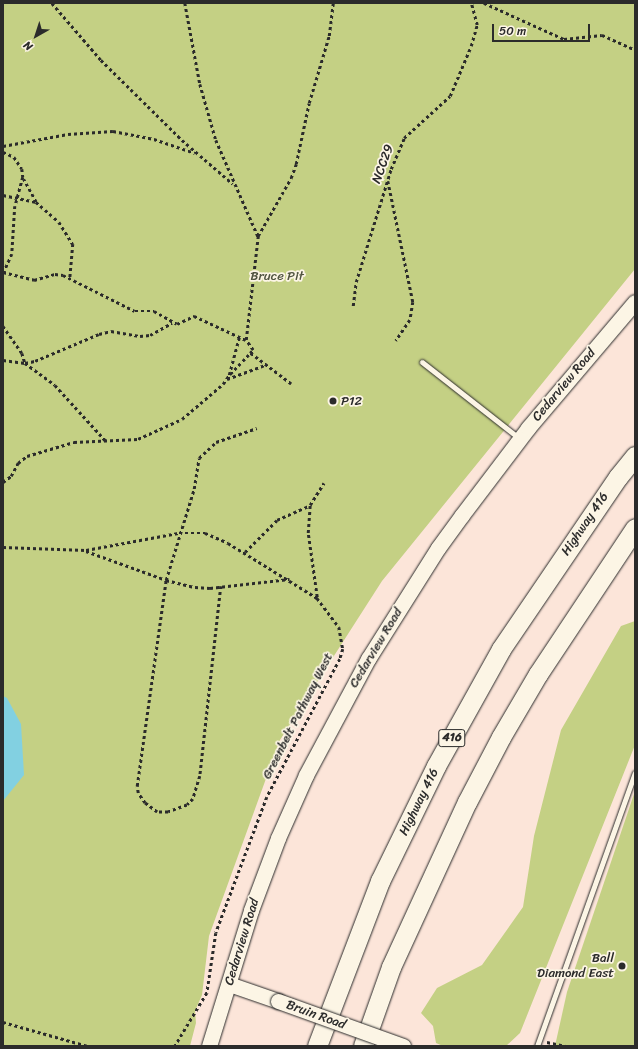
<!DOCTYPE html>
<style>
body{margin:0}
#map{position:relative;width:638px;height:1049px;overflow:hidden;background:#fce5d9;font-family:Sriracha,sans-serif}
div>[style]{position:absolute}
.green>*{inset:0;background:#c4d084}
.water>*{inset:0;background:#82d0e1}
.path>*{height:2.5px;margin-top:-1.25px;transform-origin:0;background:repeating-linear-gradient(90deg,#2b2b2b 0 3px,transparent 0 6px)}
.roads{filter:drop-shadow(0 0 1px #2b2b2b) drop-shadow(0 0 1px #2b2b2b)}
.lane>*{height:5px;margin:-2.5px;padding:0 2.5px;transform-origin:2.5px;border-radius:2.5px;background:#fcf5e5}
.secondary>*{height:15px;margin:-7.5px;padding:0 7.5px;transform-origin:7.5px;border-radius:7.5px;background:#fcf5e5}
.highway>*{height:19px;margin:-9.5px;padding:0 9.5px;transform-origin:9.5px;border-radius:9.5px;background:#fcf5e5}
.bridges{filter:drop-shadow(0 0 1px #2b2b2b) drop-shadow(0 0 1px #2b2b2b)}
.secondary-bridge>*{height:15px;margin:-7.5px;padding:0 7.5px;transform-origin:7.5px;border-radius:7.5px;background:#fcf5e5}
.dots>*{width:11px;height:11px;translate:-50% -50%;box-sizing:border-box;border:2px solid #fcf5e5;border-radius:50%}
span{translate:-50% -50%;white-space:nowrap;text-align:center;line-height:1.15;-webkit-text-stroke:3.5px #fcf5e5;paint-order:stroke}
.shield-label span{padding:1px 3px;background:#fcf5e5;border:1px solid;border-radius:3px;-webkit-text-stroke-width:0}
.shield-label{font-size:12px;color:#2b2b2b;font-weight:700}
.street-label{font-size:13px;color:#2b2b2b}
.park-label{font-size:13px;color:#515441}
.poi-label{font-size:13px;color:#2b2b2b}
.left{translate:0 -50%;text-align:left}
.right{translate:-100% -50%;text-align:right}
.frame{position:absolute;inset:0;border:4px solid #2b2b2b;pointer-events:none}
.north{position:absolute;left:16px;top:16px;width:40px;height:40px;-webkit-text-stroke:3px #fcf5e5;paint-order:stroke;rotate:219deg;font-size:11px;font-weight:700;line-height:16px;text-align:center;color:#2b2b2b}
.north::after{content:'';display:block;margin:auto;width:14px;height:18px;background:#2b2b2b;clip-path:polygon(50% 0,100% 100%,50% 72%,0 100%)}
.scale{position:absolute;left:492px;top:24px;width:98px;height:18px;box-sizing:border-box;border:2px solid #2b2b2b;border-top:0;padding-left:5px;font-size:12px;line-height:14px;white-space:nowrap;color:#2b2b2b;-webkit-text-stroke:3px #fcf5e5;paint-order:stroke}
</style>
<div id="map">
<div class="green">
<div style="clip-path:polygon(3px 3px,635px 3px,635px 269px,382px 581px,280px 740px,209px 936px,202px 995px,195px 1011px,196px 1023px,190px 1046px,3px 1046px)"></div>
<div style="clip-path:polygon(635px 621px,635px 745px,520px 1033px,506px 1046px,443px 1046px,436px 1043px,433px 1026px,421px 1013px,437px 988px,482px 965px,523px 907px,534px 836px,561px 730px,621px 626px)"></div>
<div style="clip-path:polygon(635px 791px,635px 1046px,555px 1046px,567px 992px)"></div>
</div>
<div class="water">
<div style="clip-path:polygon(3px 696px,7px 698px,21px 724px,24px 775px,3px 801px)"></div>
</div>
<div class="path">
<div style="left:52px;top:3px;width:75px;rotate:49.3deg"></div>
<div style="left:101px;top:60px;width:114px;rotate:44.6deg"></div>
<div style="left:182px;top:140px;width:67px;rotate:40.8deg"></div>
<div style="left:185px;top:3px;width:82px;rotate:79.5deg"></div>
<div style="left:200px;top:84px;width:58px;rotate:74.1deg"></div>
<div style="left:216px;top:140px;width:105px;rotate:66.4deg"></div>
<div style="left:484px;top:3px;width:88px;rotate:24.2deg"></div>
<div style="left:564px;top:39px;width:38px;rotate:-6deg"></div>
<div style="left:602px;top:35px;width:36px;rotate:24deg"></div>
<div style="left:3px;top:146px;width:66px;rotate:-10.5deg"></div>
<div style="left:68px;top:134px;width:45px;rotate:-3.8deg"></div>
<div style="left:113px;top:131px;width:42px;rotate:11deg"></div>
<div style="left:154px;top:139px;width:43px;rotate:18.9deg"></div>
<div style="left:3px;top:152px;width:12px;rotate:24deg"></div>
<div style="left:14px;top:157px;width:14px;rotate:56deg"></div>
<div style="left:22px;top:169px;width:8px;rotate:83deg"></div>
<div style="left:23px;top:177px;width:30px;rotate:105deg"></div>
<div style="left:15px;top:206px;width:48px;rotate:93.6deg"></div>
<div style="left:12px;top:254px;width:22px;rotate:114deg"></div>
<div style="left:388px;top:181px;width:124px;rotate:78.3deg"></div>
<div style="left:413px;top:302px;width:18px;rotate:99deg"></div>
<div style="left:410px;top:320px;width:25px;rotate:124deg"></div>
<div style="left:3px;top:195px;width:34px;rotate:12deg"></div>
<div style="left:36px;top:202px;width:26px;rotate:-119deg"></div>
<div style="left:36px;top:202px;width:30px;rotate:41deg"></div>
<div style="left:59px;top:222px;width:26px;rotate:58deg"></div>
<div style="left:73px;top:244px;width:34px;rotate:95deg"></div>
<div style="left:3px;top:272px;width:32px;rotate:14deg"></div>
<div style="left:34px;top:280px;width:22px;rotate:-16deg"></div>
<div style="left:55px;top:274px;width:8px;rotate:7deg"></div>
<div style="left:63px;top:275px;width:80px;rotate:26.6deg"></div>
<div style="left:135px;top:311px;width:19px"></div>
<div style="left:154px;top:311px;width:26px;rotate:29deg"></div>
<div style="left:177px;top:324px;width:19px;rotate:-25deg"></div>
<div style="left:194px;top:316px;width:57px;rotate:24.8deg"></div>
<div style="left:353px;top:306px;width:24px;rotate:-83deg"></div>
<div style="left:356px;top:282px;width:118px;rotate:-72.8deg"></div>
<div style="left:391px;top:169px;width:34px;rotate:-67deg"></div>
<div style="left:404px;top:138px;width:62px;rotate:-42.4deg"></div>
<div style="left:450px;top:96px;width:54px;rotate:-67.2deg"></div>
<div style="left:471px;top:46px;width:22px;rotate:-74deg"></div>
<div style="left:477px;top:25px;width:23px;rotate:-105deg"></div>
<div style="left:3px;top:326px;width:33px;rotate:55deg"></div>
<div style="left:22px;top:353px;width:10px;rotate:73deg"></div>
<div style="left:25px;top:363px;width:10px;rotate:-11deg"></div>
<div style="left:35px;top:361px;width:69px;rotate:-22.9deg"></div>
<div style="left:99px;top:334px;width:12px;rotate:-14deg"></div>
<div style="left:111px;top:331px;width:29px;rotate:10deg"></div>
<div style="left:140px;top:336px;width:10px;rotate:-6deg"></div>
<div style="left:150px;top:335px;width:25px;rotate:-29deg"></div>
<div style="left:3px;top:360px;width:22px;rotate:8deg"></div>
<div style="left:25px;top:363px;width:37px;rotate:36deg"></div>
<div style="left:55px;top:385px;width:76px;rotate:47.7deg"></div>
<div style="left:230px;top:374px;width:29px;rotate:-46deg"></div>
<div style="left:227px;top:379px;width:40px;rotate:-20.2deg"></div>
<div style="left:291px;top:384px;width:51px;rotate:-142.9deg"></div>
<div style="left:250px;top:353px;width:4px;rotate:-45deg"></div>
<div style="left:253px;top:350px;width:12px;rotate:-125deg"></div>
<div style="left:246px;top:340px;width:105px;rotate:-83.4deg"></div>
<div style="left:258px;top:236px;width:67px;rotate:-60.4deg"></div>
<div style="left:291px;top:178px;width:15px;rotate:-70deg"></div>
<div style="left:296px;top:164px;width:62px;rotate:-78deg"></div>
<div style="left:309px;top:103px;width:70px;rotate:-73.4deg"></div>
<div style="left:329px;top:36px;width:33px;rotate:-83deg"></div>
<div style="left:3px;top:482px;width:10px;rotate:-37deg"></div>
<div style="left:11px;top:476px;width:15px;rotate:-62deg"></div>
<div style="left:18px;top:463px;width:11px;rotate:-38deg"></div>
<div style="left:27px;top:456px;width:49px;rotate:-16.6deg"></div>
<div style="left:74px;top:442px;width:64px;rotate:-2.7deg"></div>
<div style="left:138px;top:439px;width:48px;rotate:-24.4deg"></div>
<div style="left:182px;top:419px;width:54px;rotate:-40.5deg"></div>
<div style="left:223px;top:384px;width:11px;rotate:-56deg"></div>
<div style="left:229px;top:375px;width:39px;rotate:-75deg"></div>
<div style="left:3px;top:547px;width:83px;rotate:2.1deg"></div>
<div style="left:86px;top:550px;width:95px;rotate:-10.4deg"></div>
<div style="left:179px;top:533px;width:26px"></div>
<div style="left:205px;top:533px;width:25px;rotate:23deg"></div>
<div style="left:228px;top:543px;width:105px;rotate:31.7deg"></div>
<div style="left:317px;top:598px;width:36px;rotate:53deg"></div>
<div style="left:339px;top:627px;width:22px;rotate:80deg"></div>
<div style="left:343px;top:649px;width:10px;rotate:107deg"></div>
<div style="left:340px;top:659px;width:156px;rotate:117.9deg"></div>
<div style="left:267px;top:797px;width:145px;rotate:110.6deg"></div>
<div style="left:216px;top:933px;width:61px;rotate:98.5deg"></div>
<div style="left:207px;top:993px;width:62px;rotate:121.1deg"></div>
<div style="left:86px;top:551px;width:85px;rotate:19.9deg"></div>
<div style="left:166px;top:580px;width:30px;rotate:14deg"></div>
<div style="left:195px;top:587px;width:15px;rotate:4deg"></div>
<div style="left:210px;top:588px;width:80px;rotate:-6.5deg"></div>
<div style="left:245px;top:552px;width:45px;rotate:-45deg"></div>
<div style="left:277px;top:520px;width:36px;rotate:-24deg"></div>
<div style="left:221px;top:586px;width:191px;rotate:96.3deg"></div>
<div style="left:200px;top:776px;width:24px;rotate:107deg"></div>
<div style="left:193px;top:799px;width:8px;rotate:135deg"></div>
<div style="left:187px;top:805px;width:20px;rotate:160deg"></div>
<div style="left:168px;top:812px;width:11px;rotate:180deg"></div>
<div style="left:157px;top:812px;width:15px;rotate:-143deg"></div>
<div style="left:145px;top:803px;width:12px;rotate:-125deg"></div>
<div style="left:138px;top:793px;width:7px;rotate:-98deg"></div>
<div style="left:137px;top:786px;width:208px;rotate:-82deg"></div>
<div style="left:166px;top:580px;width:95px;rotate:-72.9deg"></div>
<div style="left:194px;top:489px;width:31px;rotate:-81deg"></div>
<div style="left:199px;top:458px;width:23px;rotate:-43deg"></div>
<div style="left:216px;top:442px;width:43px;rotate:-18.9deg"></div>
<div style="left:317px;top:597px;width:65px;rotate:-98deg"></div>
<div style="left:308px;top:533px;width:28px;rotate:-86deg"></div>
<div style="left:310px;top:505px;width:26px;rotate:-58deg"></div>
<div style="left:3px;top:1022px;width:88px;rotate:15.8deg"></div>
<div style="left:547px;top:1042px;width:19px;rotate:12deg"></div>
</div>
<div class="roads">
<div class="lane">
<div style="left:422px;top:362px;width:123px;rotate:38.1deg"></div>
<div style="left:537px;top:1046px;width:290px;rotate:-70.3deg"></div>
</div>
<div class="secondary">
<div style="left:229px;top:984px;width:52px;rotate:19.1deg"></div>
<div style="left:209px;top:1046px;width:142px;rotate:-72.8deg"></div>
<div style="left:251px;top:910px;width:77px;rotate:-69.4deg"></div>
<div style="left:278px;top:838px;width:69px;rotate:-66deg"></div>
<div style="left:306px;top:775px;width:132px;rotate:-61.9deg"></div>
<div style="left:368px;top:659px;width:131px;rotate:-57.8deg"></div>
<div style="left:438px;top:548px;width:41px;rotate:-54deg"></div>
<div style="left:462px;top:515px;width:109px;rotate:-52.8deg"></div>
<div style="left:528px;top:428px;width:165px;rotate:-49.7deg"></div>
</div>
<div class="highway">
<div style="left:317px;top:1046px;width:177px;rotate:-69.1deg"></div>
<div style="left:380px;top:881px;width:128px;rotate:-64deg"></div>
<div style="left:436px;top:766px;width:134px;rotate:-60.9deg"></div>
<div style="left:501px;top:649px;width:208px;rotate:-55.8deg"></div>
<div style="left:618px;top:477px;width:27px;rotate:-51deg"></div>
<div style="left:363px;top:1046px;width:84px;rotate:-70.5deg"></div>
<div style="left:391px;top:967px;width:182px;rotate:-65.3deg"></div>
<div style="left:467px;top:802px;width:73px;rotate:-62.4deg"></div>
<div style="left:501px;top:737px;width:73px;rotate:-59.6deg"></div>
<div style="left:538px;top:674px;width:175px;rotate:-56.4deg"></div>
</div>
</div>
<div class="bridges">
<div class="secondary-bridge">
<div style="left:278px;top:1001px;width:133px;rotate:19.8deg"></div>
</div>
</div>
<div class="dots">
<div style="left:333px;top:401px;background:#2b2b2b"></div>
<div style="left:622px;top:966px;background:#2b2b2b"></div>
</div>
<div class="shield-label">
<span style="left:452px;top:738px">416</span>
</div>
<div class="street-label">
<span style="left:383px;top:164px;rotate:-70deg">NCC29</span>
<span style="left:564px;top:385px;rotate:-50deg">Cedarview Road</span>
<span style="left:585px;top:524px;rotate:-56deg">Highway 416</span>
<span style="left:376px;top:648px;rotate:-59deg">Cedarview Road</span>
<span style="left:298px;top:716px;rotate:-63deg">Greenbelt Pathway West</span>
<span style="left:419px;top:802px;rotate:-64deg">Highway 416</span>
<span style="left:242px;top:942px;rotate:-73deg">Cedarview Road</span>
<span style="left:316px;top:1015px;rotate:20deg">Bruin Road</span>
</div>
<div class="park-label">
<span style="left:277px;top:276px">Bruce Pit</span>
</div>
<div class="poi-label">
<span class="left" style="left:341px;top:401px">P12</span>
<span class="right" style="left:614px;top:966px">Ball<br>Diamond East</span>
</div>
<div class="frame"></div>
<div class="north">N</div>
<div class="scale">50 m</div>
</div>
